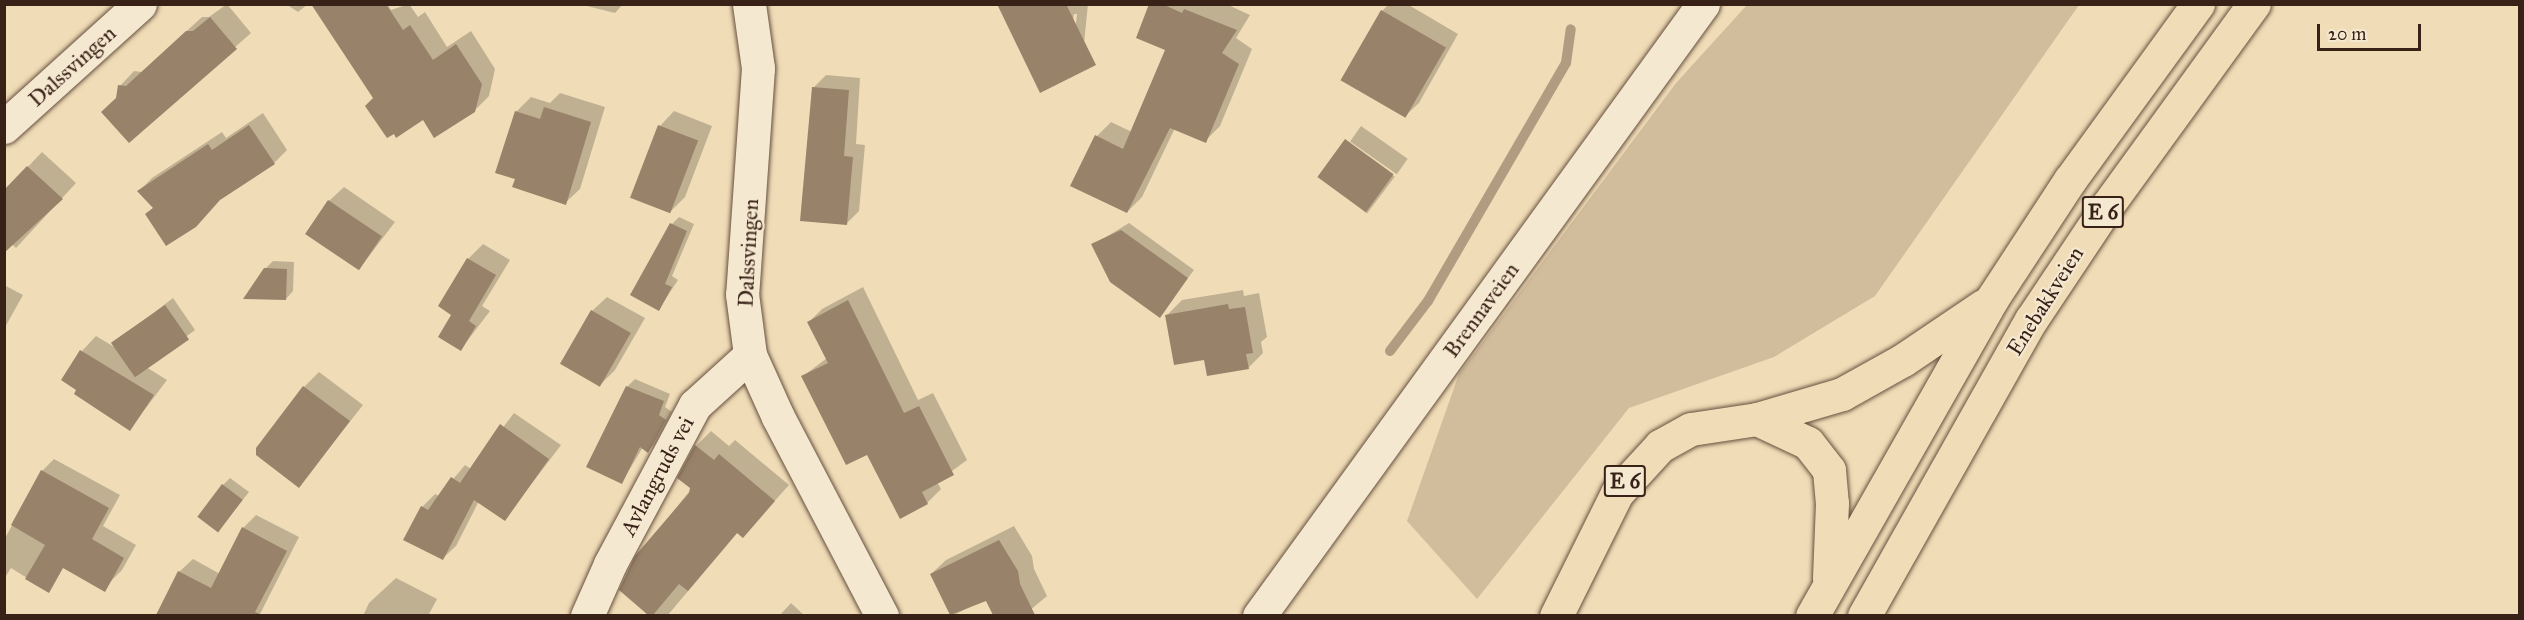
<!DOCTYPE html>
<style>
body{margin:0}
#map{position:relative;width:2524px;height:620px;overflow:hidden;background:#f0dcb7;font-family:"IM FELL Great Primer",serif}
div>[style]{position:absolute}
.green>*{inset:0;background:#d1bc9c}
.shadow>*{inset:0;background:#0003;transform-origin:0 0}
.stream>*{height:10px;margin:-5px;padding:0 5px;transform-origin:5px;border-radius:5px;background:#b19c81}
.building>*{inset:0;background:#98826a;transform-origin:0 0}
.roads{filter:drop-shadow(0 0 2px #66503f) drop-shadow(0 0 2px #66503f)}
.minor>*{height:33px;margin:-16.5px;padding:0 16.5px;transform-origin:16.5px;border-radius:16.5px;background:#f5e8d0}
.highway>*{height:33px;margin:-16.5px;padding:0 16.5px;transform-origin:16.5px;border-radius:16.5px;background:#f0dcb7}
span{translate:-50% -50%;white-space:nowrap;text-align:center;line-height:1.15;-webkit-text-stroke:4.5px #f5e8d0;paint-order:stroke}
.shield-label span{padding:2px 4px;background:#f5e8d0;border:2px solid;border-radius:4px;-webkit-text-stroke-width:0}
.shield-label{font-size:21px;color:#382117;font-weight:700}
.street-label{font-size:22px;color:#382117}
.frame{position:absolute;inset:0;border:6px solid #382117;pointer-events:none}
.scale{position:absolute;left:2317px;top:24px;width:104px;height:27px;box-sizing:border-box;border:3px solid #382117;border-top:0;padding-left:8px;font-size:18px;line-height:21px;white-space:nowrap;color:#382117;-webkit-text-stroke:4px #f5e8d0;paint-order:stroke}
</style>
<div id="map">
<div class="green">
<div style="clip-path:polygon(1747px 5px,2079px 5px,1875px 296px,1774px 357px,1629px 408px,1477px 599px,1407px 521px,1459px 374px,1676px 83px)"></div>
</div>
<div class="shadow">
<div style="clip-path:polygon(227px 4px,251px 33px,129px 141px,118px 97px,120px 86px,134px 71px,142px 72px,202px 17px,209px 17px)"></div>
<div style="clip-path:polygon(286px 4px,308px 4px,298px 12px)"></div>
<div style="clip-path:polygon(313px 4px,387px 4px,391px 10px,409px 4px,418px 17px,425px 12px,447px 47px,471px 31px,495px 69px,489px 96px,474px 111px,423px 118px,374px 99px)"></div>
<div style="clip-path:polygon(579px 4px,623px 4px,615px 13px)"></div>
<div style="clip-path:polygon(evenodd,998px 4px,1088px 4px,1082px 63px,1067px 78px,1041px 91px,998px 4px,1074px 14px,1077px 14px,1070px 72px,1067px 72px,1074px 14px)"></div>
<div style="clip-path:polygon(1151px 4px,1226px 4px,1250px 15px,1236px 38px,1252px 49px,1220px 126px,1205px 141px,1175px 128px,1142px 197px,1127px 212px,1097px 136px,1111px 122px,1132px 132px,1167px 49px)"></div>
<div style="clip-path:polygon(1389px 4px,1407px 4px,1458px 34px,1419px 103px,1405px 116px,1382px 11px)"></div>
<div style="clip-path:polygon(826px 75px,860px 78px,856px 144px,865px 145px,859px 211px,846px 224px,813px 88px)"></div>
<div style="clip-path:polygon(560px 93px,605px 107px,580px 189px,565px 203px,517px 178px,516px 112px,531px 97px,550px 103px)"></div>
<div style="clip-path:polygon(674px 111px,712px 126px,685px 197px,670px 212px,660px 126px)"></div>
<div style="clip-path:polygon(263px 113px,287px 150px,274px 163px,146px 214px,154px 207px,139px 191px,152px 178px,222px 132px,226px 138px)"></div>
<div style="left:1361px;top:126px;width:57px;height:19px;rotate:35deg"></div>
<div style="left:1346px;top:140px;width:61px;height:46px;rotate:37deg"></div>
<div style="clip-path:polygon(42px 152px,76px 183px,16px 248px,4px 237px,4px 192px)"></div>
<div style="clip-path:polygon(344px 187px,395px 222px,359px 269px,329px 201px)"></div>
<div style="clip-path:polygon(679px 217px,694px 224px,672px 276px,678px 280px,659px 309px,672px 224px)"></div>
<div style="clip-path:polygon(1129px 223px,1194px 270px,1159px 316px,1093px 245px)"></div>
<div style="clip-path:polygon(483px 244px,510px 260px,482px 306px,490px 311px,461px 349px,453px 314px,468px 259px)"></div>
<div style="clip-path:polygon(273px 261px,294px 262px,293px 291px,286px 299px,265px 269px)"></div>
<div style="clip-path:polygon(4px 285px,23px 295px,4px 329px)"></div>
<div style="clip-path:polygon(863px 287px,918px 400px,933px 393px,967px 460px,937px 482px,941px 489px,927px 503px,867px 453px,802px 377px,827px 358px,808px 323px,822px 309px)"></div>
<div style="clip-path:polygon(1243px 290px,1244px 296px,1259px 293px,1267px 337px,1261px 342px,1263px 353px,1248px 368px,1205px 359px,1167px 315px,1182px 300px)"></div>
<div style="clip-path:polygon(607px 297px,645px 318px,615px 370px,600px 385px,592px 311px)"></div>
<div style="clip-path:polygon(173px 298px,195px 330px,146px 367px,167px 380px,130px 429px,82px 351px,96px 336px,121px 351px,114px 343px)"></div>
<div style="clip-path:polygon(319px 372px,363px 405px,299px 486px,304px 387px)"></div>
<div style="clip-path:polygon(635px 379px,670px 394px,665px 407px,672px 412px,655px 444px,648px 451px,643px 447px,622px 482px,627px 387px)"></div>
<div style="clip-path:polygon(514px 413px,561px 445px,505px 519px,479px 501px,456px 546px,443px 558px,422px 507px,435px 494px,439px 496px,465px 465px,471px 469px)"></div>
<div style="clip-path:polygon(711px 431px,729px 446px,735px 440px,789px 485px,743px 536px,738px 532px,667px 616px,651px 616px,621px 590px,637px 557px,692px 488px,679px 477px,696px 446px)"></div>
<div style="clip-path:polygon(54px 459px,120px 495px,103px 526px,136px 545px,122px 570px,110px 582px,53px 554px,32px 581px,11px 568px,4px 579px,4px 540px,42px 471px)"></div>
<div style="clip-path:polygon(230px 478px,249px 492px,218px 531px,223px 485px)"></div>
<div style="clip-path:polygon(256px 515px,299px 537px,259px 616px,176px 616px,161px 608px,179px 572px,193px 559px,220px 574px,243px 528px)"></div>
<div style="clip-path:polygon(1014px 526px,1032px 556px,1034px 569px,1047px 596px,1023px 616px,994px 616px,986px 599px,952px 616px,931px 574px,946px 560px)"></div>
<div style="clip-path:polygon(396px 578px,437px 599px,428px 616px,363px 616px,369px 603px)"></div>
<div style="clip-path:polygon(791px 603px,805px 616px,779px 616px)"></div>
</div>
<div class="stream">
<div style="left:1390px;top:351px;width:63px;rotate:-52.8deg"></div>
<div style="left:1428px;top:301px;width:275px;rotate:-59.9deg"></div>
<div style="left:1566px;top:63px;width:34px;rotate:-82deg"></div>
</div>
<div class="building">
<div style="clip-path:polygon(311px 4px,386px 4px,403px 30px,410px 25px,433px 60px,456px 44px,482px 84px,475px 112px,434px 138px,423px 120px,396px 138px,394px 134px,387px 138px,365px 106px,373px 98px)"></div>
<div style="clip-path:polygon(997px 4px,1066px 4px,1096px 65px,1040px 93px)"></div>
<div style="clip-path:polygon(1149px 4px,1162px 4px,1182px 13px,1184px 9px,1237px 30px,1222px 53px,1239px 64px,1206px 143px,1170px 128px,1127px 213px,1070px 186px,1095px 135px,1123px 149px,1165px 50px,1136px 38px)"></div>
<div style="left:1381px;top:10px;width:75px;height:81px;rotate:30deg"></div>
<div style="clip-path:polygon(210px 17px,237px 49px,129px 143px,101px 112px,116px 98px,118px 85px,126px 86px,186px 31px,193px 31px)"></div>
<div style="clip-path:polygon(812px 87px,849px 90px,844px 156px,853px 157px,847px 225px,800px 221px)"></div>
<div style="clip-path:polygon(544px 107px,591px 122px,566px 205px,512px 187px,515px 179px,495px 173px,515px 111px,540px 119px)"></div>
<div style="clip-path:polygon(249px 125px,275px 164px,220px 200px,196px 227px,166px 246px,145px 214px,153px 208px,137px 191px,208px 144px,212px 150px)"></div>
<div style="left:658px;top:125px;width:43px;height:78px;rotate:21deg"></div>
<div style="left:1345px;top:139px;width:60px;height:47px;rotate:36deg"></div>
<div style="clip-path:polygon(27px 166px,63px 199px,4px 253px,4px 190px)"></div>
<div style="left:328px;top:200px;width:65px;height:41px;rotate:34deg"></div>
<div style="clip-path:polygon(670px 223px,687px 231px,665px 284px,672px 287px,659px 311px,630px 295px)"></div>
<div style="clip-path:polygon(1121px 230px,1188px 278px,1160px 318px,1110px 282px,1091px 244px)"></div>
<div style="clip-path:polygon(467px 258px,496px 275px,469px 321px,476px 326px,461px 351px,438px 337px,451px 315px,438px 306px)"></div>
<div style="clip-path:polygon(264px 268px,287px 269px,286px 300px,243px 299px)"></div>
<div style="clip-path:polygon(848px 300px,904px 413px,919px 406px,954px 475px,922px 492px,928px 504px,900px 519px,867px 455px,846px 465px,801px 376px,828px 363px,807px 322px)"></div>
<div style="clip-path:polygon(1228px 304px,1229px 309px,1245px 307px,1253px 353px,1246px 354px,1249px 369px,1207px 376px,1204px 360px,1174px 365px,1165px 315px)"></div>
<div style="left:165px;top:305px;width:42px;height:66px;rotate:55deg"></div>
<div style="left:591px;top:310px;width:46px;height:62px;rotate:30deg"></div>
<div style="clip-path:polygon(80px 350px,154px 395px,130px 431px,74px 394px,76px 390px,61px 380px)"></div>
<div style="clip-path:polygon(303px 386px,350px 421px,299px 488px,256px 455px,256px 448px)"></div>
<div style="clip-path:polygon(626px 386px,664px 401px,659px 415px,666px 420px,648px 453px,640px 447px,622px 484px,586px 467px)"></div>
<div style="clip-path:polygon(500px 424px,549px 459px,505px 521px,474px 500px,443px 560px,403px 540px,421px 506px,428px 510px,451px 477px,460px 483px)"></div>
<div style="clip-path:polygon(695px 445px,714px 460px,719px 454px,775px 501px,743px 538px,737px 533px,688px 591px,679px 584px,653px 615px,648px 615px,619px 590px,635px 556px,689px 493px,690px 488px,677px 478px)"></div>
<div style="clip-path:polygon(41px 470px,109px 508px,92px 539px,124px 558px,105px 592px,63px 568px,49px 593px,25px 579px,45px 545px,11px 525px)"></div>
<div style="left:222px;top:484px;width:26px;height:41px;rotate:37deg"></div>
<div style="clip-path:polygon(242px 527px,287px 551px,255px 612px,262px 615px,156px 615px,178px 571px,211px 588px)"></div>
<div style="clip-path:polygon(999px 540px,1018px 571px,1020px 584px,1035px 615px,993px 615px,986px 601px,950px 615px,930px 574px)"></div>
</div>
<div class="roads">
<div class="minor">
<div style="left:749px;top:4px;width:65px;rotate:82deg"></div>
<div style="left:758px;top:68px;width:227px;rotate:94deg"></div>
<div style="left:742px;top:294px;width:62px;rotate:82.5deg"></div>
<div style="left:750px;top:355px;width:68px;rotate:65.7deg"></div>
<div style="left:778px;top:417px;width:225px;rotate:62.4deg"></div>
<div style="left:4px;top:127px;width:183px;rotate:-42.1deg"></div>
<div style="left:587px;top:616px;width:57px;rotate:-66.1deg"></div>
<div style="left:610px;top:564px;width:180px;rotate:-61.9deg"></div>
<div style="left:695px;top:405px;width:74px;rotate:-42.3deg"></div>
<div style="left:1259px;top:616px;width:756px;rotate:-54.04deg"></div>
</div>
<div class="highway">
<div style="left:1757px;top:419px;width:56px;rotate:25.2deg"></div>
<div style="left:1808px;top:443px;width:34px;rotate:52deg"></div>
<div style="left:1829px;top:470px;width:33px;rotate:85deg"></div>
<div style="left:1832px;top:503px;width:75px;rotate:92.3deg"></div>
<div style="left:1556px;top:616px;width:137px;rotate:-63.6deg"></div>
<div style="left:1617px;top:493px;width:64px;rotate:-47.5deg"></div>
<div style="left:1660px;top:446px;width:35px;rotate:-29deg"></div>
<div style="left:1691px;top:429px;width:67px;rotate:-8.6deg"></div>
<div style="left:1757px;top:419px;width:89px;rotate:-16.4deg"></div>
<div style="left:1842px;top:394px;width:70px;rotate:-29.1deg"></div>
<div style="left:1903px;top:360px;width:97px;rotate:-34deg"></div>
<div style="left:1812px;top:616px;width:365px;rotate:-60.4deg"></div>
<div style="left:1992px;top:299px;width:142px;rotate:-56.8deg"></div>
<div style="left:2070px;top:180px;width:218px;rotate:-54deg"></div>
<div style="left:1864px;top:616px;width:340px;rotate:-60.6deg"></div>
<div style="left:2031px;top:320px;width:137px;rotate:-56.3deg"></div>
<div style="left:2107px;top:206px;width:250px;rotate:-54deg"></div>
</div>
</div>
<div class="shield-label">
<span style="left:2103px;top:212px">E 6</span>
<span style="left:1625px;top:481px">E 6</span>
</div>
<div class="street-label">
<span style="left:72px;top:66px;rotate:-42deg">Dalssvingen</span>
<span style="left:748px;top:253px;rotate:-87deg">Dalssvingen</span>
<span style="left:2045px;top:301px;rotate:-58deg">Enebakkveien</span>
<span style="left:1481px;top:310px;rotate:-54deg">Brennaveien</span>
<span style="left:657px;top:476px;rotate:-62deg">Avlangruds vei</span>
</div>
<div class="frame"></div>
<div class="scale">20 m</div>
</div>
